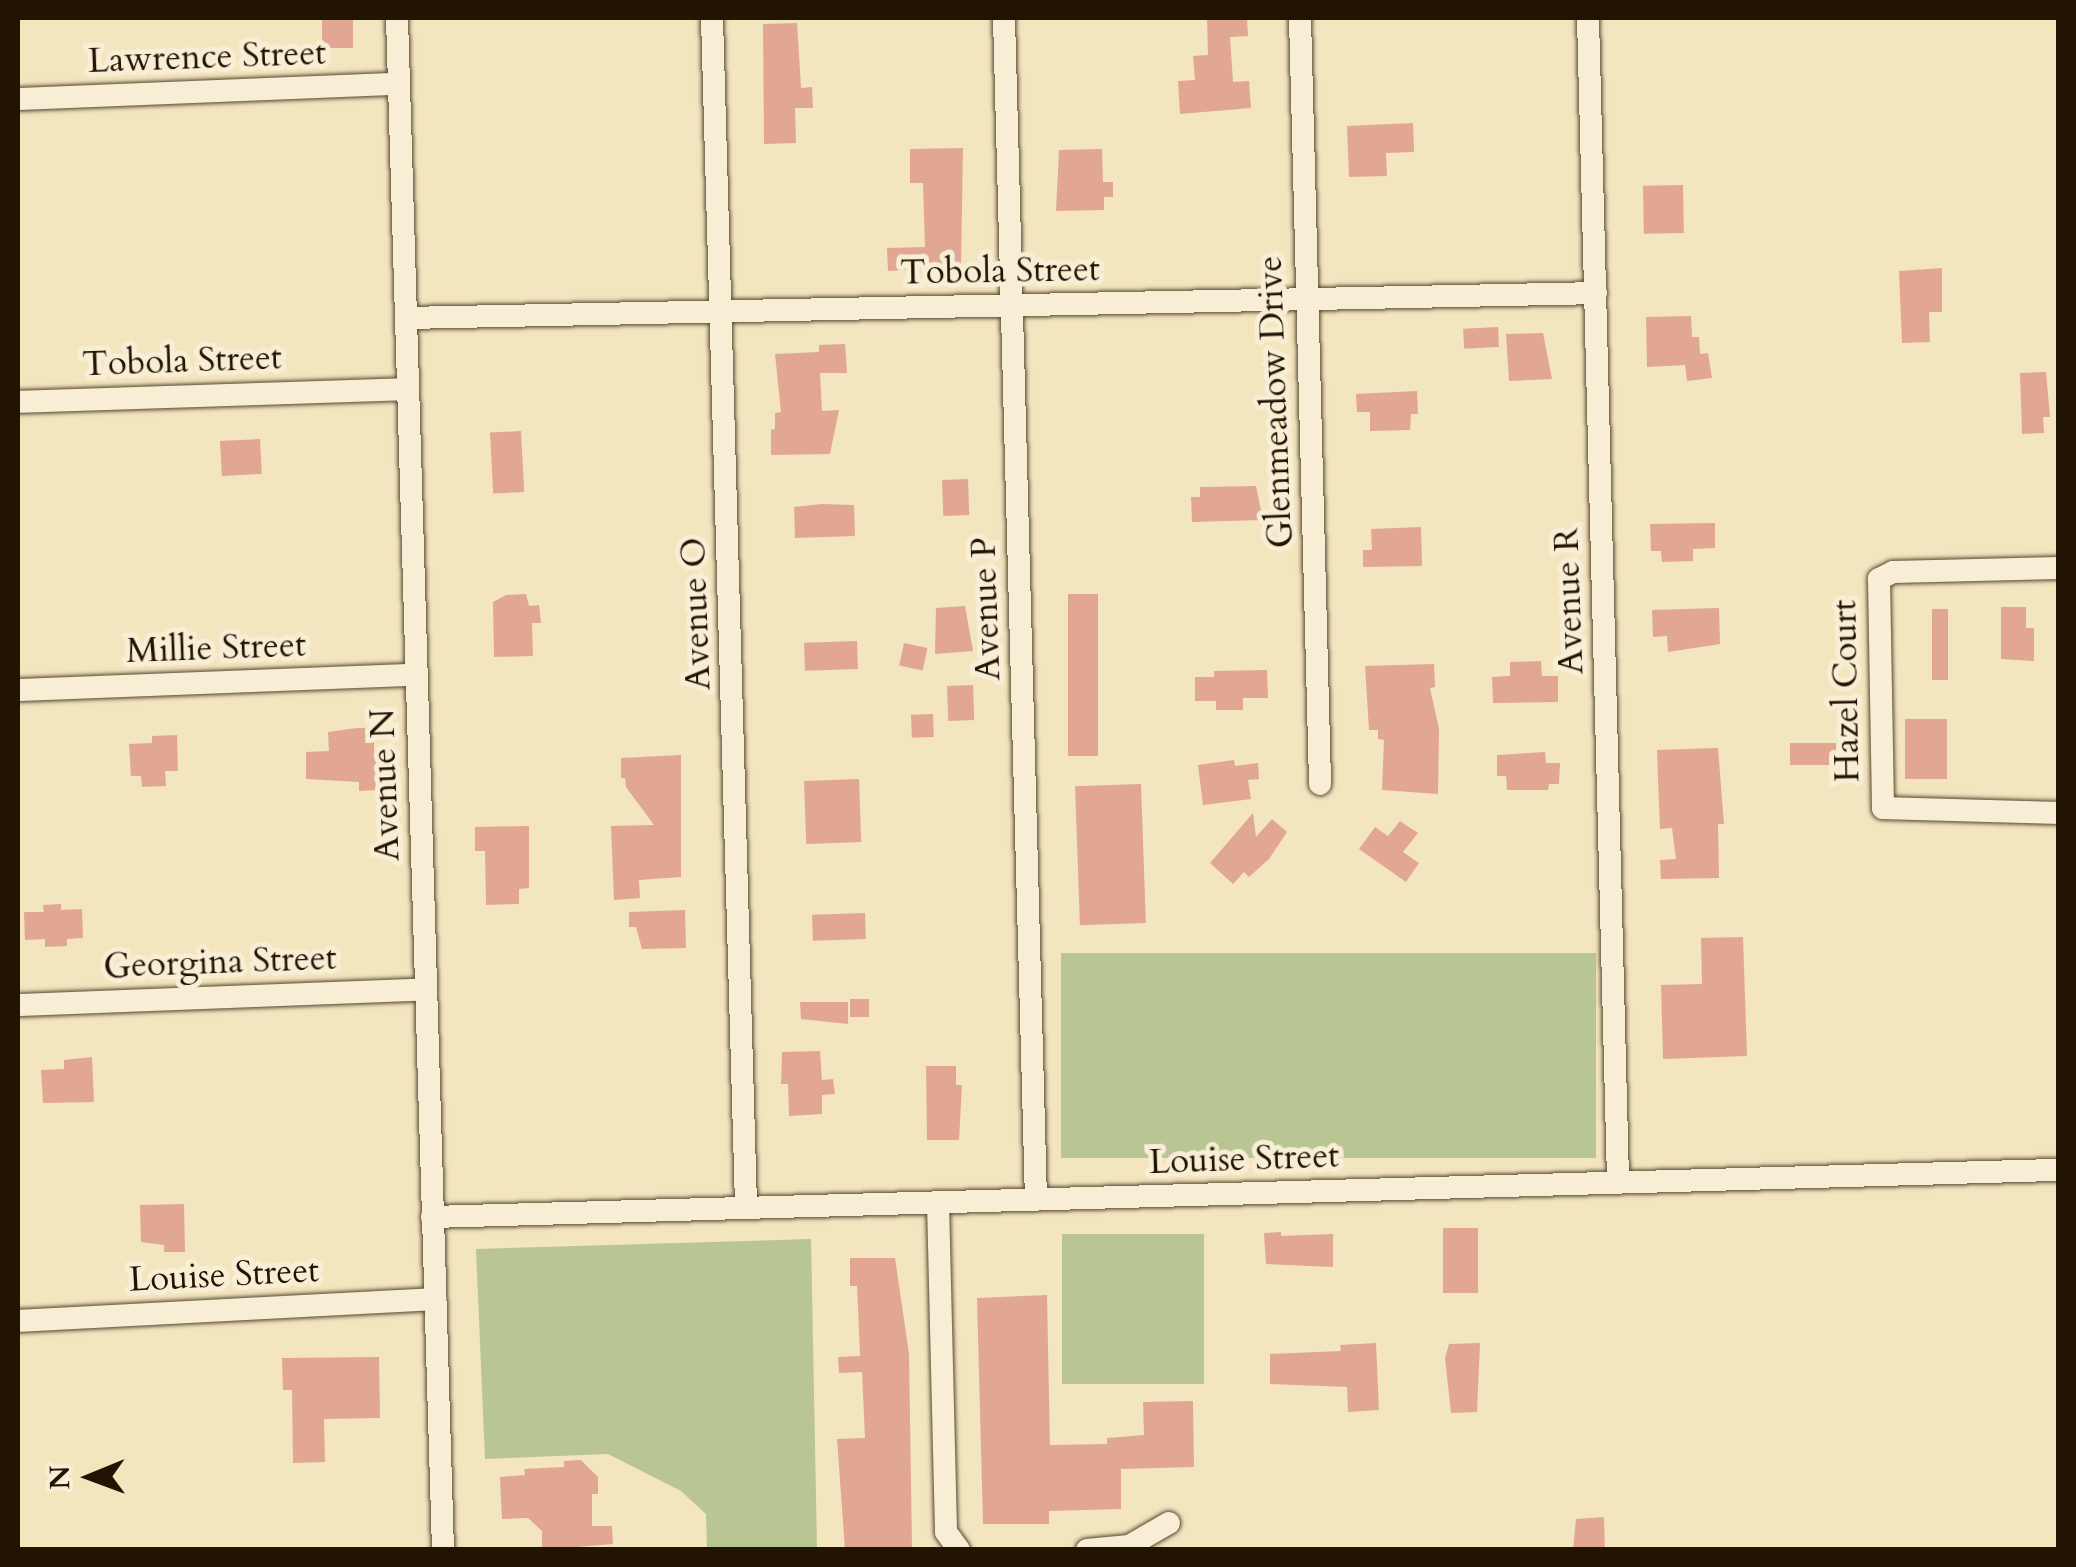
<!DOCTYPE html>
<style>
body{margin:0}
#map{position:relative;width:2076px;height:1567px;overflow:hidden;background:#f3e5be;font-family:Cardo,serif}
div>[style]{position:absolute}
.green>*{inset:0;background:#b9c593;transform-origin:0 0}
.building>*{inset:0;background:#e1a792;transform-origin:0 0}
.roads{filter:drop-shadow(0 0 2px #564831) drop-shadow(0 0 2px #564831)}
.minor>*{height:22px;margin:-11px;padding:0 11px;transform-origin:11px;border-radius:11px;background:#f7eed5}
span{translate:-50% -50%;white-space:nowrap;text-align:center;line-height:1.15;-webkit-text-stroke:10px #f7eed5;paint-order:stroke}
.street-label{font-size:35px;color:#221402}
.frame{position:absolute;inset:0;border:20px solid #221402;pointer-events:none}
.north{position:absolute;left:40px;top:1427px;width:100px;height:100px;-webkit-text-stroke:8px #f7eed5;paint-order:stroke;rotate:269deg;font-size:28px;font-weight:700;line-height:40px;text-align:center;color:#221402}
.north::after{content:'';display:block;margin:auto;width:35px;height:45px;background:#221402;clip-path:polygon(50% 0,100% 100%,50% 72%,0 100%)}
</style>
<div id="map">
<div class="green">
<div style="left:1596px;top:953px;width:205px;height:535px;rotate:90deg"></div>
<div style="left:1062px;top:1234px;width:142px;height:150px"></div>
<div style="clip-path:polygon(811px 1239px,817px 1549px,707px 1549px,706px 1514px,681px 1491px,608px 1454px,485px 1459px,476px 1249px)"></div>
</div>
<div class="building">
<div style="left:322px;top:18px;width:31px;height:30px"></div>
<div style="clip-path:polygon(1207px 18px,1247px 18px,1248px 36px,1230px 37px,1233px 82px,1249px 81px,1251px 108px,1180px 114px,1178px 81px,1195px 80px,1193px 56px,1208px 55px)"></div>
<div style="clip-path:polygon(797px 23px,801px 88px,812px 87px,813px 108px,795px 108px,796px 143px,764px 144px,763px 24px)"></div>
<div style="clip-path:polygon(1413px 123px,1414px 152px,1386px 153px,1387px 176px,1349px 177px,1347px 126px)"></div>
<div style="clip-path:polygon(963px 148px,961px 267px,888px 271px,887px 248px,925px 247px,923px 183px,910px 183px,910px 149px)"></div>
<div style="clip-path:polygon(1102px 149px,1103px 182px,1113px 182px,1113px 197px,1104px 197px,1104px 210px,1056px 211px,1059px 150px)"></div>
<div style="left:1683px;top:185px;width:48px;height:40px;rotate:89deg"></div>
<div style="clip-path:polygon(1942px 268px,1942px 312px,1929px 312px,1930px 342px,1902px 343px,1899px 271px)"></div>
<div style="clip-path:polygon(1691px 316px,1692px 337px,1699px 337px,1700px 354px,1708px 353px,1712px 378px,1687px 381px,1685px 365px,1647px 367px,1646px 317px)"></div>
<div style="left:1498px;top:327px;width:20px;height:35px;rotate:87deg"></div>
<div style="clip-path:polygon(1543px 333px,1552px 379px,1509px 381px,1506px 334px)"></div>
<div style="clip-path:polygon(845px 344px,847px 373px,820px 373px,822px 411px,839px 410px,830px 454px,771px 455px,771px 430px,775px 429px,775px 413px,781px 412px,775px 354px,819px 352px,819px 345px)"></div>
<div style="clip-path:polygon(2046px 372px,2050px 417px,2043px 417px,2044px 433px,2022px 434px,2020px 373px)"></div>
<div style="clip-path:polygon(1417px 391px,1418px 414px,1411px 414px,1410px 430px,1370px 431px,1370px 412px,1357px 412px,1356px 394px)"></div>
<div style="left:521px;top:431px;width:61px;height:31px;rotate:87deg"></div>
<div style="left:260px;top:439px;width:35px;height:40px;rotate:87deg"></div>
<div style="left:968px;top:479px;width:36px;height:26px;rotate:88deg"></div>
<div style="clip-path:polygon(1256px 486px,1263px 520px,1192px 522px,1191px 497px,1200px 497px,1200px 487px)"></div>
<div style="clip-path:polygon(822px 504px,854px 505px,855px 536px,795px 538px,794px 507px)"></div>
<div style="clip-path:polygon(1715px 523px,1715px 548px,1693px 549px,1693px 561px,1662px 562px,1661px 551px,1651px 551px,1650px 524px)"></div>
<div style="clip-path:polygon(1421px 527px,1422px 566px,1363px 567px,1363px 550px,1372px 550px,1371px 529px)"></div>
<div style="clip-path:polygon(526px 594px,529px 606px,539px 605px,541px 623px,532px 623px,533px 656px,494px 657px,493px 602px,506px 595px)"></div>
<div style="left:1068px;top:594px;width:30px;height:162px"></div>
<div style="clip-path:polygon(965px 606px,973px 651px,935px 654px,936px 608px)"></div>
<div style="clip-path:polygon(2001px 607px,2026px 607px,2026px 628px,2034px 628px,2034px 661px,2001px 659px)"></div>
<div style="clip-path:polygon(1719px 608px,1720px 644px,1668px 652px,1667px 636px,1653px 637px,1652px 610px)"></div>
<div style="left:1932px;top:609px;width:16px;height:71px"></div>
<div style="left:857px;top:641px;width:28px;height:53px;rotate:88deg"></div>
<div style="left:904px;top:643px;width:24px;height:23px;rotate:12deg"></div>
<div style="clip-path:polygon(1541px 661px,1542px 676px,1558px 676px,1558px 702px,1493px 703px,1492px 677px,1510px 676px,1510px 662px)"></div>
<div style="clip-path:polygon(1434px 664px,1435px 687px,1430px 688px,1439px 729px,1438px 794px,1382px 790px,1384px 740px,1378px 739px,1378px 730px,1369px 730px,1365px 666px)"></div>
<div style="clip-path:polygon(1267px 670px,1268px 698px,1243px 698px,1243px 710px,1216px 710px,1216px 701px,1195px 701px,1195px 677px,1214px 677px,1214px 671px)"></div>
<div style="left:973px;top:685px;width:35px;height:26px;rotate:88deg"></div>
<div style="left:933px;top:714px;width:23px;height:22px;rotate:88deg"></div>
<div style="left:1905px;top:719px;width:42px;height:60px"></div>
<div style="clip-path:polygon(357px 728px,374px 728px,374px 752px,380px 752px,375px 790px,359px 791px,359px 782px,306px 779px,306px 752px,329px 751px,328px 732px)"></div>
<div style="clip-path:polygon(177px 735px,178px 771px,165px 771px,166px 786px,142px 787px,141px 776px,131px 776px,129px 744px,152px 743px,152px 736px)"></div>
<div style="left:1836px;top:743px;width:22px;height:46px;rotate:90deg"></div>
<div style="clip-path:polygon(1718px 748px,1724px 824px,1718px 824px,1719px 878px,1661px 879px,1660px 860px,1676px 859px,1672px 828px,1660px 829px,1657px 750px)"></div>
<div style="clip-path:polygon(1545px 752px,1546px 763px,1560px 763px,1559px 784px,1549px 784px,1548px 790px,1507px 790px,1506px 776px,1497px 776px,1497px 755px)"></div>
<div style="clip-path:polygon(681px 755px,681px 877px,639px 880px,640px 898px,614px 900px,611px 826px,654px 825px,626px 787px,625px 778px,621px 778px,621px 758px)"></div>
<div style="clip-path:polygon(1234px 760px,1235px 766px,1258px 763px,1259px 779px,1248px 780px,1251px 799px,1203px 805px,1198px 765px)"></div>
<div style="left:859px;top:779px;width:63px;height:55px;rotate:88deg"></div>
<div style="left:1141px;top:784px;width:139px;height:66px;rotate:88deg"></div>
<div style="clip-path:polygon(1253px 813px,1256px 837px,1272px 819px,1287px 832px,1269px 859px,1249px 877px,1244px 872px,1233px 884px,1210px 863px)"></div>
<div style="clip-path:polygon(1400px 821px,1418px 833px,1403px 852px,1419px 863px,1406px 882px,1359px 849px,1375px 827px,1388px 836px)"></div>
<div style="clip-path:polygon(529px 826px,529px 888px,519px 889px,519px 904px,486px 905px,485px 851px,475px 851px,475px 827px)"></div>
<div style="clip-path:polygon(61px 904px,61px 910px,82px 909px,83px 938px,67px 939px,67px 946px,45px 947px,45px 939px,25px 940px,24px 912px,44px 912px,43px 905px)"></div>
<div style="clip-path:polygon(685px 910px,686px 948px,642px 949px,636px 927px,629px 927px,629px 912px)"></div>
<div style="left:865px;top:913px;width:26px;height:53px;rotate:88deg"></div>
<div style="clip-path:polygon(1743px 937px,1747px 1056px,1663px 1059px,1661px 985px,1702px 984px,1701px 938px)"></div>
<div style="left:850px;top:999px;width:19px;height:18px"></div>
<div style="clip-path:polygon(800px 1002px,848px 1002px,848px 1024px,801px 1019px)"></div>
<div style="clip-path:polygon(820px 1051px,822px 1080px,833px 1079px,835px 1094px,822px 1095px,822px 1114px,789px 1116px,788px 1084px,781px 1084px,782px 1052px)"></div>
<div style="clip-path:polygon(92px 1057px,94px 1102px,43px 1103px,41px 1070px,64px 1069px,64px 1060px)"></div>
<div style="clip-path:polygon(926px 1066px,956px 1066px,956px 1085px,962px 1085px,959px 1140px,927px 1140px)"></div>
<div style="clip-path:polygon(184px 1204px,185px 1252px,164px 1252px,164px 1245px,141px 1242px,140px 1205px)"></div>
<div style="left:1443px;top:1228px;width:35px;height:65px"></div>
<div style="clip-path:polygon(1281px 1232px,1281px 1236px,1333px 1234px,1333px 1267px,1266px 1264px,1264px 1233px)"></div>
<div style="clip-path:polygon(850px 1258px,895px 1258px,909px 1354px,912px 1548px,845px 1550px,837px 1439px,865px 1438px,862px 1372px,839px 1373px,838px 1357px,860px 1356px,857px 1286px,850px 1286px)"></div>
<div style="clip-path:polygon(1047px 1295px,1050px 1445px,1107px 1444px,1107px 1438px,1144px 1435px,1143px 1402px,1193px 1401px,1194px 1467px,1121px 1469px,1121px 1509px,1049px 1511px,1049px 1524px,983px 1524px,977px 1298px)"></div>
<div style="clip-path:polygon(1376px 1343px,1379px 1410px,1348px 1412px,1347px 1387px,1270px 1384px,1270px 1354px,1341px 1351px,1340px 1345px)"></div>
<div style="clip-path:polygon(1480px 1343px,1477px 1412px,1451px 1413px,1445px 1358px,1449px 1344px)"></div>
<div style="clip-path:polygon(379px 1357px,380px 1418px,324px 1419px,325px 1462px,293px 1463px,292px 1390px,283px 1390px,282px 1358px)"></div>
<div style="clip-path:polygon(581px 1460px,598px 1477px,598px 1494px,592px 1494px,592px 1526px,612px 1526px,613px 1544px,542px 1550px,542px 1531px,528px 1518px,502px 1519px,500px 1477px,525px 1475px,524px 1469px,564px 1467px,564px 1461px)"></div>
<div style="clip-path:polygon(1604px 1517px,1605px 1550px,1573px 1550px,1576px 1519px)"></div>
</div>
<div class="roads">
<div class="minor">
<div style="left:397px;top:18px;width:1533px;rotate:88.28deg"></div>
<div style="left:712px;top:18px;width:1190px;rotate:88.36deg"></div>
<div style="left:1004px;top:18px;width:1182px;rotate:88.45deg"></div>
<div style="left:1300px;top:18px;width:766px;rotate:88.5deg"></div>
<div style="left:1588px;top:18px;width:1165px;rotate:88.52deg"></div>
<div style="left:18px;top:99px;width:381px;rotate:-2.3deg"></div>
<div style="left:406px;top:318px;width:1190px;rotate:-1.2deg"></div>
<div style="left:18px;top:402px;width:390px;rotate:-1.9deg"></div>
<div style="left:2058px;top:568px;width:165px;rotate:178.6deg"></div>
<div style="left:1893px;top:572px;width:16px;rotate:153deg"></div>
<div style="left:1879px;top:579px;width:229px;rotate:89deg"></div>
<div style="left:1883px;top:808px;width:175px;rotate:1.6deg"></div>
<div style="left:18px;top:690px;width:398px;rotate:-2.2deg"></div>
<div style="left:18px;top:1005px;width:408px;rotate:-2.2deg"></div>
<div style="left:938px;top:1203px;width:329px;rotate:88.6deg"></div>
<div style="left:946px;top:1532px;width:22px;rotate:54deg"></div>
<div style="left:432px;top:1217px;width:1627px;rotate:-1.66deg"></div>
<div style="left:18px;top:1321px;width:418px;rotate:-3deg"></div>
<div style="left:1087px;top:1550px;width:42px;rotate:-5.4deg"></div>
<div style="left:1129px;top:1546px;width:46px;rotate:-29.9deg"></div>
</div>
</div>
<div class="street-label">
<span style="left:207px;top:57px;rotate:-2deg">Lawrence Street</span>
<span style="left:1000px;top:271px;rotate:-1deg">Tobola Street</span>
<span style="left:182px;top:361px;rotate:-2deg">Tobola Street</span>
<span style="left:1275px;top:402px;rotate:-92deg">Glenmeadow Drive</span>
<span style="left:1569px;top:601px;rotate:-92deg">Avenue R</span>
<span style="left:986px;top:609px;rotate:-92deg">Avenue P</span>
<span style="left:696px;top:614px;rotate:-92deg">Avenue O</span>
<span style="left:216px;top:648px;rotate:-2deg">Millie Street</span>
<span style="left:1846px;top:691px;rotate:-91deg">Hazel Court</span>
<span style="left:385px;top:785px;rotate:-92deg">Avenue N</span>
<span style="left:220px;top:962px;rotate:-2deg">Georgina Street</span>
<span style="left:1244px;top:1159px;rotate:-2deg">Louise Street</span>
<span style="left:224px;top:1275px;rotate:-3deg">Louise Street</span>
</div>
<div class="frame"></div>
<div class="north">N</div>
</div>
